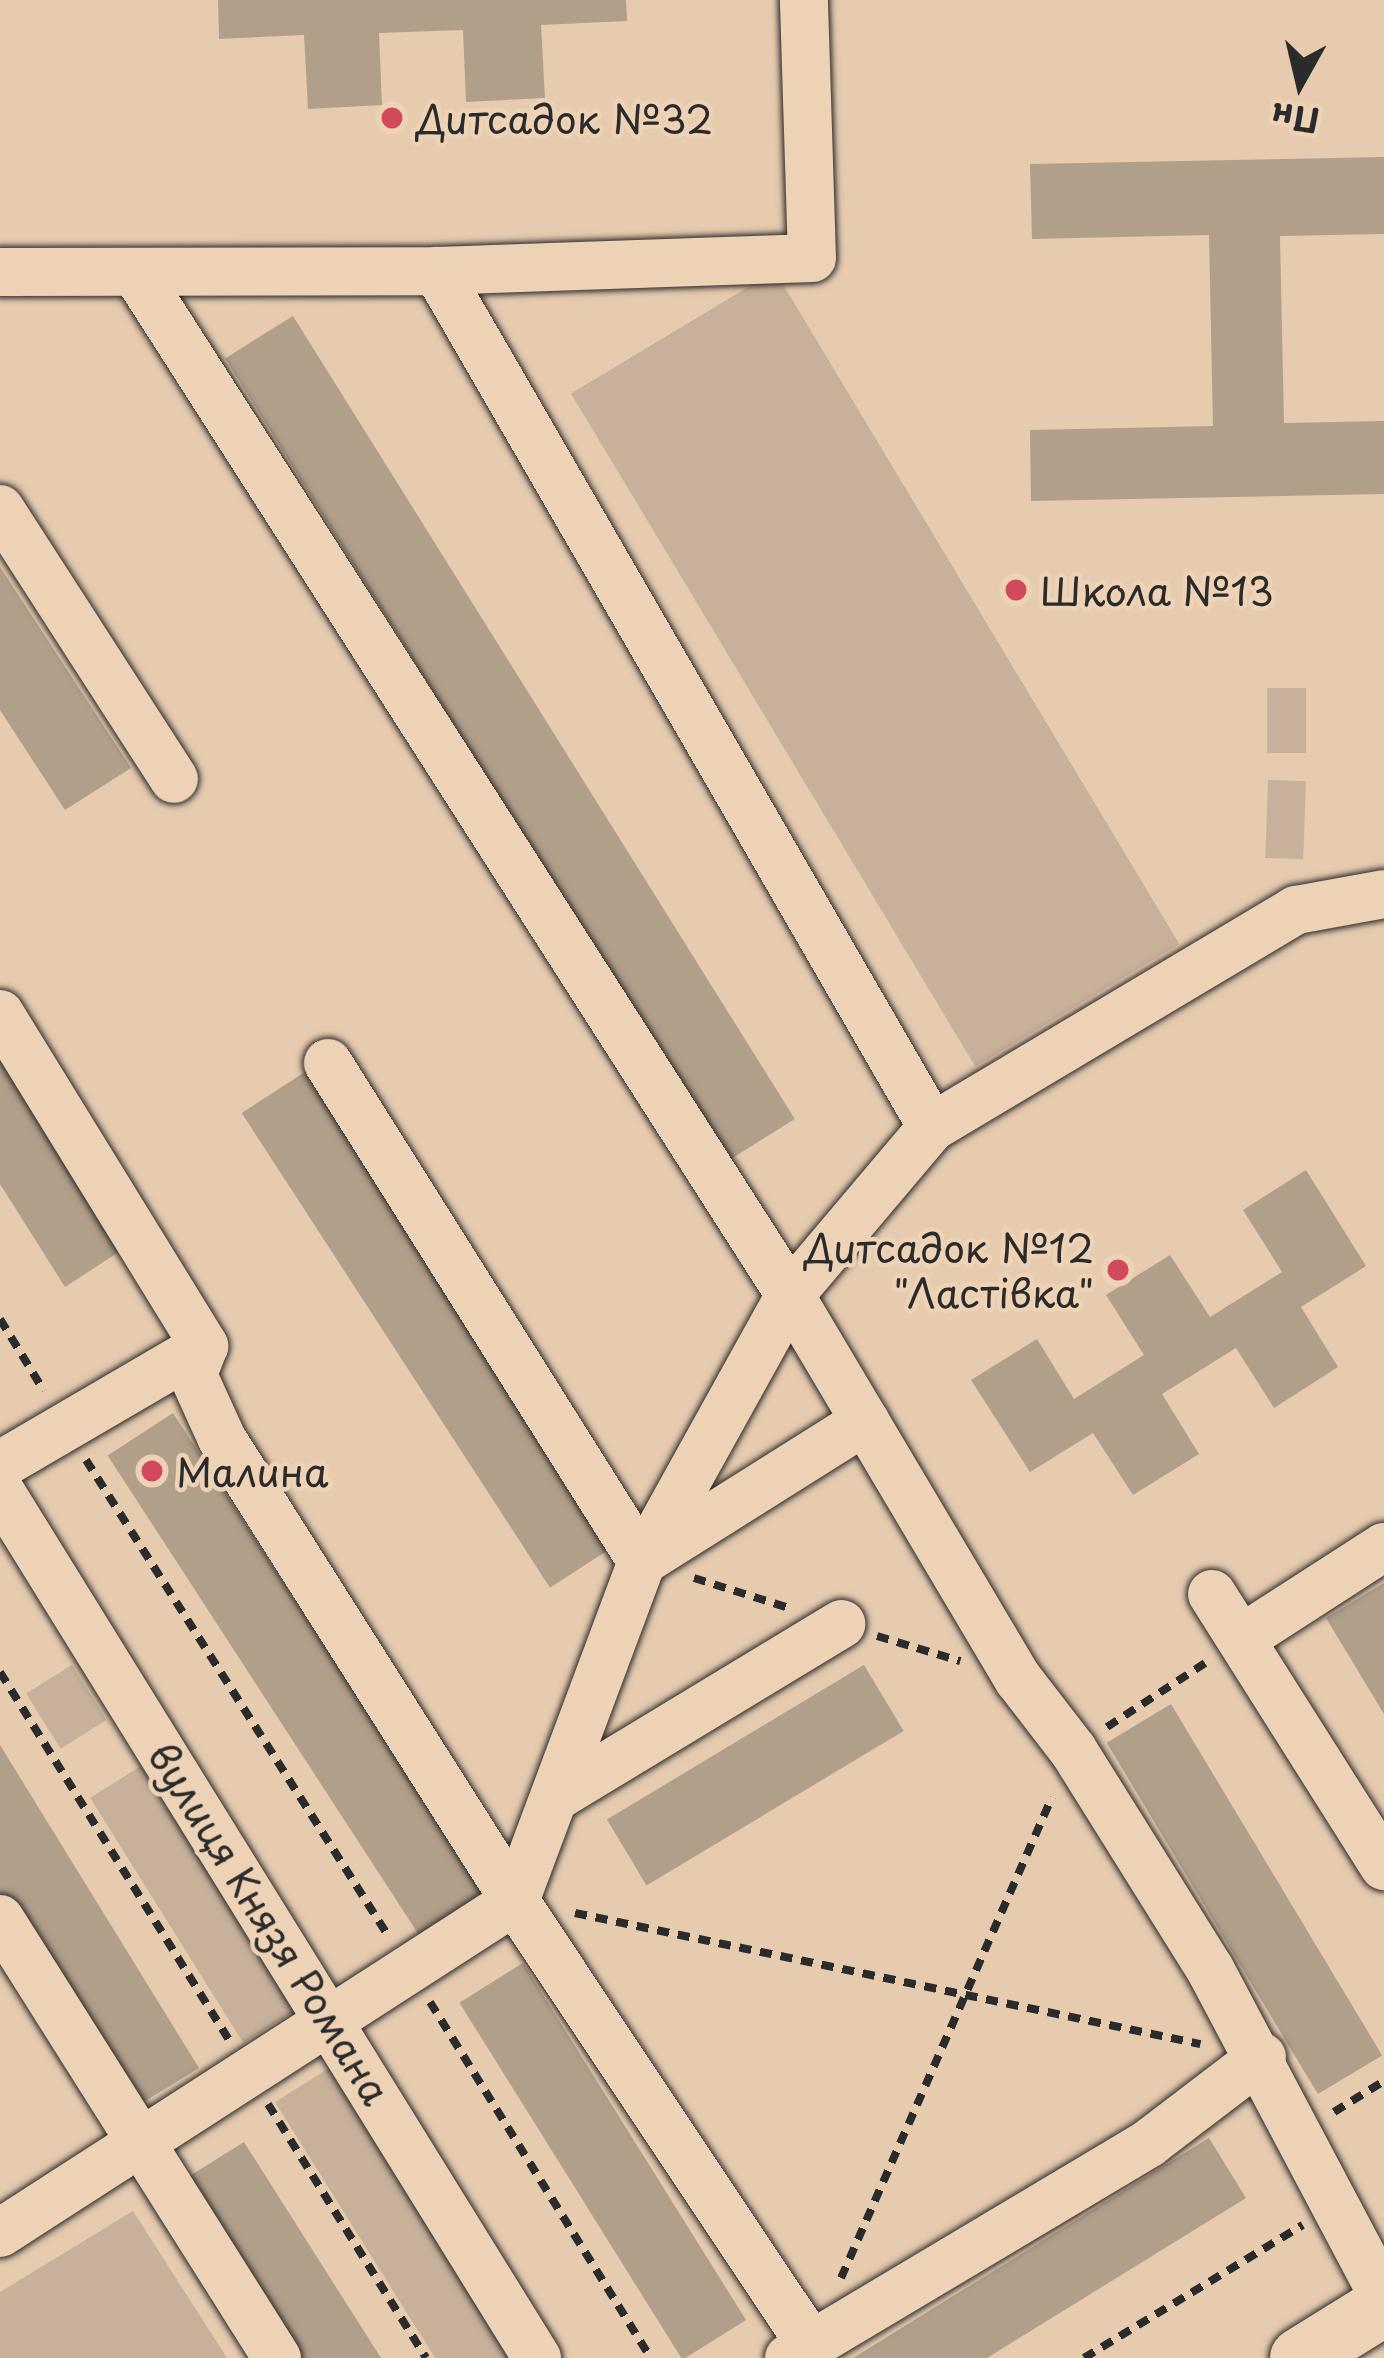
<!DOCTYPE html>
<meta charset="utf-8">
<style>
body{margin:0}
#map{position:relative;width:1384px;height:2358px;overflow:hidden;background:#e6cbaf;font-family:"Playpen Sans",sans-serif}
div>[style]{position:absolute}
.green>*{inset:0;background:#c8b19a;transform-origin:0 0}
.building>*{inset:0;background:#b29f8a;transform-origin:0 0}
.path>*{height:8px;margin-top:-4px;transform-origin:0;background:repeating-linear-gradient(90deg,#2b2b2b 0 12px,transparent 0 21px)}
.roads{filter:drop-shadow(0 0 3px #2b2b2b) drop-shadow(0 0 3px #2b2b2b)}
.minor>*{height:48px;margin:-24px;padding:0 24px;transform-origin:24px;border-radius:24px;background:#eed2b5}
.major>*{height:60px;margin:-30px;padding:0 30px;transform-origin:30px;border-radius:30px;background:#eed2b5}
.dots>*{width:33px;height:33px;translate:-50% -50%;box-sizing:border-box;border:6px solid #eed2b5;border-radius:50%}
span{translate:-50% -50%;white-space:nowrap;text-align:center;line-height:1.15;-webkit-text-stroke:9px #eed2b5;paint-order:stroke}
.poi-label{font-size:39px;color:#2b2b2b}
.left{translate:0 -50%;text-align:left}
.right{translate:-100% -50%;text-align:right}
.street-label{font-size:39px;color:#2b2b2b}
.north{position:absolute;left:1240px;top:24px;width:120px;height:120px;-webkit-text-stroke:9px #eed2b5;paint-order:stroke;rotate:188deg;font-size:33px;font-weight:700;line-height:48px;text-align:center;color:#2b2b2b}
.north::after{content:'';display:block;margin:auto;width:42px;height:54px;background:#2b2b2b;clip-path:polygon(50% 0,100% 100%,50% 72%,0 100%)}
</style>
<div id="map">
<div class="green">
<div style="left:775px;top:271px;width:785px;height:238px;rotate:59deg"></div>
<div style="left:1267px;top:688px;width:39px;height:65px"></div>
<div style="left:1268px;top:780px;width:38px;height:78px;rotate:2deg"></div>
<div style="left:72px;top:1665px;width:65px;height:54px;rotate:58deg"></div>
<div style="left:141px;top:1766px;width:289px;height:60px;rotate:58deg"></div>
<div style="left:331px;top:2067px;width:342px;height:66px;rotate:58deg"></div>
<div style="clip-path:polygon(133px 2211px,227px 2358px,0 2358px,0 2292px)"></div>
</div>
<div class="building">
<div style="clip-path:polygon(218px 0,626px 0,627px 21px,541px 25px,545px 98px,466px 102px,463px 30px,379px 33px,382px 105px,308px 109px,304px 35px,219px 39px)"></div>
<div style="clip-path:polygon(1384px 157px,1384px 234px,1280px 236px,1284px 423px,1384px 421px,1384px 494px,1031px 501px,1030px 430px,1213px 426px,1209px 235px,1032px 239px,1030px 164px)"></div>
<div style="left:293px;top:316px;width:947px;height:80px;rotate:58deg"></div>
<div style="clip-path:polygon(0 567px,131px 768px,65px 810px,0 710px)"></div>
<div style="clip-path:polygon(0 1051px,125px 1248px,65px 1287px,0 1184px)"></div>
<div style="left:308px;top:1070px;width:566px;height:79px;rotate:57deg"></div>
<div style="clip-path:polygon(1306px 1170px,1366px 1266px,1301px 1307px,1338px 1367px,1274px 1408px,1236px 1348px,1162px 1394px,1199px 1454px,1133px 1495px,1093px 1433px,1030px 1472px,971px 1380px,1037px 1339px,1074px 1399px,1144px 1355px,1106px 1295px,1170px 1255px,1210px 1317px,1282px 1272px,1243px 1210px)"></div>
<div style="left:173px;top:1413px;width:572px;height:78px;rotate:57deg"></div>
<div style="clip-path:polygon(1384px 1583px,1384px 1714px,1326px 1618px)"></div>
<div style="left:864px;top:1665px;width:77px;height:300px;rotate:59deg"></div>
<div style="left:1171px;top:1704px;width:410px;height:75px;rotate:59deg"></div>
<div style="clip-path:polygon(0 1745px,199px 2068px,132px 2109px,0 1894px)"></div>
<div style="left:523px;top:1963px;width:421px;height:75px;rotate:58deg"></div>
<div style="clip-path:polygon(1209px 2138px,1246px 2198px,987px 2358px,853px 2358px)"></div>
<div style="clip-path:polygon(244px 2142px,381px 2358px,292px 2358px,180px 2182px)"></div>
</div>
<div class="path">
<div style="left:0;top:1319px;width:84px;rotate:58.6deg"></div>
<div style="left:86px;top:1460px;width:561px;rotate:57.58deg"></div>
<div style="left:694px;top:1578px;width:100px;rotate:17.5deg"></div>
<div style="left:877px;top:1636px;width:87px;rotate:16.8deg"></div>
<div style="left:0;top:1672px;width:433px;rotate:58.1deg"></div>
<div style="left:1107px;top:1727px;width:117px;rotate:-33.1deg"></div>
<div style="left:575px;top:1913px;width:639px;rotate:11.84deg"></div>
<div style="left:430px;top:2002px;width:419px;rotate:58.2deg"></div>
<div style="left:268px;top:2104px;width:299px;rotate:58.1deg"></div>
<div style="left:1334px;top:2112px;width:59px;rotate:-31.8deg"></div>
<div style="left:841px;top:2278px;width:525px;rotate:-66.31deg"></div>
<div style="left:1084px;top:2358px;width:256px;rotate:-31.3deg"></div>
</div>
<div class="roads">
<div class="minor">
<div style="left:437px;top:271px;width:375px;rotate:-2deg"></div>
<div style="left:812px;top:258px;width:258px;rotate:-91.8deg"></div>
<div style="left:0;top:272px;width:437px;rotate:-0.1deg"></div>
<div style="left:437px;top:271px;width:989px;rotate:59.96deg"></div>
<div style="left:932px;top:1127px;width:424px;rotate:-30.8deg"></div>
<div style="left:1296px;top:910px;width:89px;rotate:-10.3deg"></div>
<div style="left:0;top:509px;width:321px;rotate:57.2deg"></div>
<div style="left:0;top:1014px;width:390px;rotate:58.4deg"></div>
<div style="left:204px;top:1346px;width:236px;rotate:149.7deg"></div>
<div style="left:328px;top:1063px;width:590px;rotate:57.82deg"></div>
<div style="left:932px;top:1127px;width:220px;rotate:130.2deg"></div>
<div style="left:790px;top:1295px;width:448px;rotate:59.3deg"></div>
<div style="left:1019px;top:1680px;width:88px;rotate:52.4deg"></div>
<div style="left:1073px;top:1750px;width:258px;rotate:58deg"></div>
<div style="left:1210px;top:1969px;width:371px;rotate:62.1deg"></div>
<div style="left:204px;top:1346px;width:31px;rotate:111deg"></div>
<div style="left:193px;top:1375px;width:70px;rotate:65.6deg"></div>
<div style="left:222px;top:1439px;width:547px;rotate:57.62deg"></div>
<div style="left:515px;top:1901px;width:534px;rotate:56.31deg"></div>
<div style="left:0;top:1491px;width:1020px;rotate:58.23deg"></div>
<div style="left:646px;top:1559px;width:259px;rotate:-32.2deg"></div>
<div style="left:1212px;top:1594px;width:322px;rotate:57.7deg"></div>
<div style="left:1241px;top:1639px;width:170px;rotate:-32.8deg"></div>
<div style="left:554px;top:1798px;width:336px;rotate:-31.2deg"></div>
<div style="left:0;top:1919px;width:519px;rotate:57.75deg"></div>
<div style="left:0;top:2233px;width:613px;rotate:-32.81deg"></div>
<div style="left:515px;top:1901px;width:362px;rotate:-69.5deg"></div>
<div style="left:642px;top:1562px;width:305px;rotate:-61deg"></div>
<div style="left:790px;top:1295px;width:1213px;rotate:-122.62deg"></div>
<div style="left:789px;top:2358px;width:419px;rotate:-30.8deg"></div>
<div style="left:1149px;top:2143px;width:142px;rotate:-37.3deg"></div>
</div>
<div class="major">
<div style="left:1300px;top:2358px;width:99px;rotate:-31.8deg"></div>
</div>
</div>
<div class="dots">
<div style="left:392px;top:118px;background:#d1495b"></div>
<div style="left:1016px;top:590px;background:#d1495b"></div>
<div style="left:1118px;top:1270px;background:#d1495b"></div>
<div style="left:152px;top:1471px;background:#d1495b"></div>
</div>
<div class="poi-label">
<span class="left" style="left:416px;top:118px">Дитсадок №32</span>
<span class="left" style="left:1040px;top:590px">Школа №13</span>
<span class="right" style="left:1094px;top:1270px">Дитсадок №12<br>"Ластівка"</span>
<span class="left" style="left:176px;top:1471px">Малина</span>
</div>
<div class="street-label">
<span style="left:270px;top:1923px;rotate:58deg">вулиця Князя Романа</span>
</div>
<div class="north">Пн</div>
</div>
